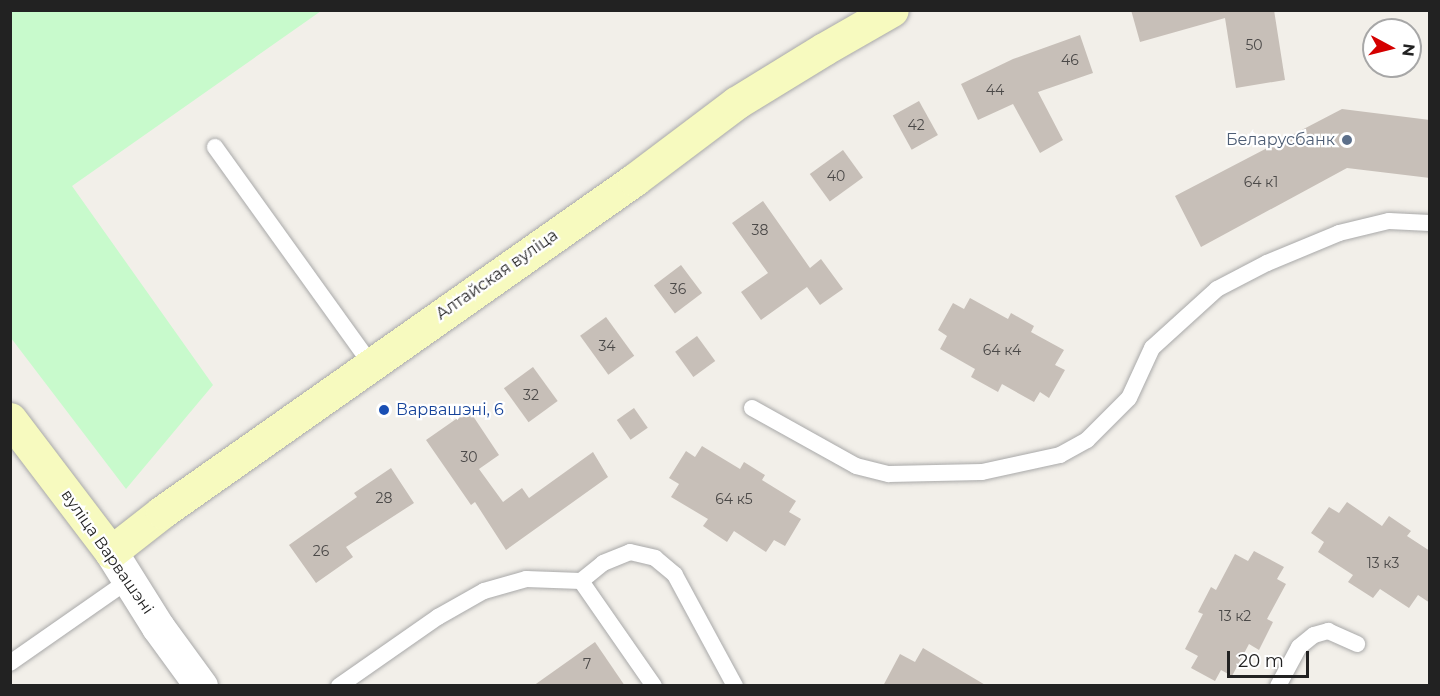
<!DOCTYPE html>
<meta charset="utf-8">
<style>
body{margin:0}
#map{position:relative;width:1440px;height:696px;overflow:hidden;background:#f2efe9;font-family:Montserrat,sans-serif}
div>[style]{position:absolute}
.park>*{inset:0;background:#c8facc}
.building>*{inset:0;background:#c7bfb8;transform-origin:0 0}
.roads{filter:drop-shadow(0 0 2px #a9a9a9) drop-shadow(0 0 2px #a9a9a9)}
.service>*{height:16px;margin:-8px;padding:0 8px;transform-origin:8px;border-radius:8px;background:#fff}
.tertiary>*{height:33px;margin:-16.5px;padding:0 16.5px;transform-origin:16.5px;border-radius:16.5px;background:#fff}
.secondary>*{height:33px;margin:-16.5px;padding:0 16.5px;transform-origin:16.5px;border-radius:16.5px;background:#f7fabf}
.dots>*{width:16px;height:16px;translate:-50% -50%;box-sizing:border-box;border:3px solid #fff;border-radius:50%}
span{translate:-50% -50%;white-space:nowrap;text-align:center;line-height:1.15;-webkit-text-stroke:4.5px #fff;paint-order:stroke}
.number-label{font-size:14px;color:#4b4948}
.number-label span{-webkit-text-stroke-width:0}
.service-label{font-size:16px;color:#4e5e75}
.right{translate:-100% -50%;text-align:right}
.street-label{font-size:16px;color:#222}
.transit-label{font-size:16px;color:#164399}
.left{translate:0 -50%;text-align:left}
.frame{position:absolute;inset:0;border:12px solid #222;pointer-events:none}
.north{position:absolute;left:1362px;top:18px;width:60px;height:60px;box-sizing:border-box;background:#fff;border:2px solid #a7a7a7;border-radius:50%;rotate:97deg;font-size:16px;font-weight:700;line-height:24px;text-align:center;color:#222}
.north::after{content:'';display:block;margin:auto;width:21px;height:27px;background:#d40000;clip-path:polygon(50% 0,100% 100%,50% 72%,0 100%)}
.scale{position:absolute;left:1227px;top:651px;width:82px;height:27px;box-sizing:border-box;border:3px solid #222;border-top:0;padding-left:8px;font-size:18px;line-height:21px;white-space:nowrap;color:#222;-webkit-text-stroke:4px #fff;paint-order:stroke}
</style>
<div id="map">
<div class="park">
<div style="clip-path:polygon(11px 10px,321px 11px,72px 186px,213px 385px,126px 489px,11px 338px)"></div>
</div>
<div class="building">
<div style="clip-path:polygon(1131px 10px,1274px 10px,1285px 80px,1236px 88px,1225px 18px,1140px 42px)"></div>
<div style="clip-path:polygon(1080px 35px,1093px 73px,1038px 92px,1063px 140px,1040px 153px,1013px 104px,978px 120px,961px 84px,1013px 59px)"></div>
<div style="left:919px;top:101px;width:39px;height:30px;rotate:61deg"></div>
<div style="clip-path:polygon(1342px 109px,1430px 120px,1430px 178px,1347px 168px,1201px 247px,1175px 196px)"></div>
<div style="left:843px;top:150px;width:34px;height:41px;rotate:54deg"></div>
<div style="clip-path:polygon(763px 201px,810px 268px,821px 259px,843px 289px,820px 305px,807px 287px,761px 320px,741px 292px,768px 273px,732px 223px)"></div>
<div style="left:681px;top:265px;width:35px;height:34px;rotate:53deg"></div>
<div style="clip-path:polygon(970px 298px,1008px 319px,1011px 313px,1034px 326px,1031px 332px,1064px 350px,1055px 365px,1065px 370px,1049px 398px,1040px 392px,1034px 402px,1002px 384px,998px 392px,971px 377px,975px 369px,940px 349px,947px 336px,938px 330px,953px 303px,964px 309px)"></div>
<div style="left:606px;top:317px;width:48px;height:32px;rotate:54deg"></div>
<div style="left:697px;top:336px;width:31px;height:27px;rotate:54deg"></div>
<div style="left:533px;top:367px;width:42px;height:36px;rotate:54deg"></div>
<div style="left:634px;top:408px;width:24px;height:21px;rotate:55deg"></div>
<div style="clip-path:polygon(469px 410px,499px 455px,479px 469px,503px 502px,522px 488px,529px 498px,593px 452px,608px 477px,506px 550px,475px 502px,471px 505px,426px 440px)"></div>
<div style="clip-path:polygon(702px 446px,740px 469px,744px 462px,765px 475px,762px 480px,796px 501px,789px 512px,801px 519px,785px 546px,774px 540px,766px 552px,734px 531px,727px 542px,703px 526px,708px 519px,671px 497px,679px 484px,669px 478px,686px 451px,695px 457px)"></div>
<div style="clip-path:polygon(391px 468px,414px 503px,346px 547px,353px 557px,316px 583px,289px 545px,357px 497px,354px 493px)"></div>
<div style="clip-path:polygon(1347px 502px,1382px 526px,1389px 516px,1411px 531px,1407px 536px,1430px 551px,1430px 603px,1418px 595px,1409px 608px,1380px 589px,1373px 598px,1348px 582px,1353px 575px,1318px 552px,1324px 542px,1311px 533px,1329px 507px,1339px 513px)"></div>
<div style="clip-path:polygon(1254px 551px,1284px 567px,1277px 579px,1286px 584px,1267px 619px,1273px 622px,1259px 650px,1249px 644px,1232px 676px,1221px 670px,1215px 681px,1191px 668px,1198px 656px,1185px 649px,1203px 614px,1198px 612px,1211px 587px,1216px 590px,1235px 554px,1248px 561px)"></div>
<div style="clip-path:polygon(595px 642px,625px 686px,533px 686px)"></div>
<div style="clip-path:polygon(923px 648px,987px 686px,883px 686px,900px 654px,915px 662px)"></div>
</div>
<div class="roads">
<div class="service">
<div style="left:215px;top:147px;width:267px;rotate:54.3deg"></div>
<div style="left:752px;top:408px;width:119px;rotate:29.1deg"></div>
<div style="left:856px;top:466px;width:34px;rotate:14deg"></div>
<div style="left:889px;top:474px;width:93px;rotate:-1.2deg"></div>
<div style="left:982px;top:472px;width:80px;rotate:-12.3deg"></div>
<div style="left:1060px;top:455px;width:31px;rotate:-29deg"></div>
<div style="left:1087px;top:440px;width:59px;rotate:-45deg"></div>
<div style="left:1129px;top:398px;width:55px;rotate:-65.3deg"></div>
<div style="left:1152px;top:348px;width:88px;rotate:-42.2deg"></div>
<div style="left:1217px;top:289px;width:56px;rotate:-27.5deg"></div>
<div style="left:1267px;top:263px;width:78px;rotate:-22.6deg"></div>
<div style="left:1339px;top:233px;width:51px;rotate:-13.5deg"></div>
<div style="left:1389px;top:221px;width:41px;rotate:2.8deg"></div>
<div style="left:581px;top:581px;width:28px;rotate:-39deg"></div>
<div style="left:603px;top:563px;width:29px;rotate:-22deg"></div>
<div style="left:630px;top:552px;width:26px;rotate:13deg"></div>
<div style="left:655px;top:558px;width:26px;rotate:40deg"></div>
<div style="left:675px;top:575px;width:126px;rotate:61.6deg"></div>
<div style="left:10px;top:663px;width:145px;rotate:-34.9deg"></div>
<div style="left:339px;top:686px;width:121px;rotate:-34.9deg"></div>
<div style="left:438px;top:617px;width:53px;rotate:-29.5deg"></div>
<div style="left:484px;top:591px;width:44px;rotate:-15.9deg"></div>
<div style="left:526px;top:579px;width:55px;rotate:2.1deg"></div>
<div style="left:581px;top:581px;width:128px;rotate:55.2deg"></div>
<div style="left:1278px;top:686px;width:44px;rotate:-61.7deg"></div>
<div style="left:1299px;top:647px;width:19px;rotate:-39deg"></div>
<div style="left:1314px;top:635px;width:15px;rotate:-16deg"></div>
<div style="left:1328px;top:631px;width:32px;rotate:24deg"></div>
</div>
<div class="tertiary">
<div style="left:111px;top:552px;width:89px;rotate:57.9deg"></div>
<div style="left:158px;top:627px;width:73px;rotate:53.9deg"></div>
</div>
<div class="secondary">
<div style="left:10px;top:419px;width:167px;rotate:52.8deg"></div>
<div style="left:111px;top:552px;width:65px;rotate:-38.1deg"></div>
<div style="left:162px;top:512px;width:577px;rotate:-35.12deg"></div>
<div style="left:634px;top:180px;width:128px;rotate:-37deg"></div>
<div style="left:736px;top:103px;width:103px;rotate:-31.5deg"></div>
<div style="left:824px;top:49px;width:78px;rotate:-29.8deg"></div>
</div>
</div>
<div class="dots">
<div style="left:1347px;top:140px;background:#5c6f8a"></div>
<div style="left:384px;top:410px;background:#1a4fb4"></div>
</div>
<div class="number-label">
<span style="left:1254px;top:45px">50</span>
<span style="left:1070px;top:60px">46</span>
<span style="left:995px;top:90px">44</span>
<span style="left:916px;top:125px">42</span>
<span style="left:836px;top:176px">40</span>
<span style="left:1261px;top:182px">64 к1</span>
<span style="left:760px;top:230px">38</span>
<span style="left:678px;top:289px">36</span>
<span style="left:607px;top:346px">34</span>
<span style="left:1002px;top:350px">64 к4</span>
<span style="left:531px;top:395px">32</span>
<span style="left:469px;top:457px">30</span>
<span style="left:384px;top:498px">28</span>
<span style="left:734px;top:499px">64 к5</span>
<span style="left:321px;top:551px">26</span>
<span style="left:1383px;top:563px">13 к3</span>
<span style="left:1235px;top:616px">13 к2</span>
<span style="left:587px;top:664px">7</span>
</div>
<div class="service-label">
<span class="right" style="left:1335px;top:140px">Беларусбанк</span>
</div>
<div class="street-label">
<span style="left:497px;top:275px;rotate:-35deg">Алтайская вуліца</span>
<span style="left:107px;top:552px;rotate:55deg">вуліца Варвашэні</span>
</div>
<div class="transit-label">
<span class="left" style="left:396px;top:410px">Варвашэні, 6</span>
</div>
<div class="frame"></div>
<div class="north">N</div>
<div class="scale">20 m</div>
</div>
